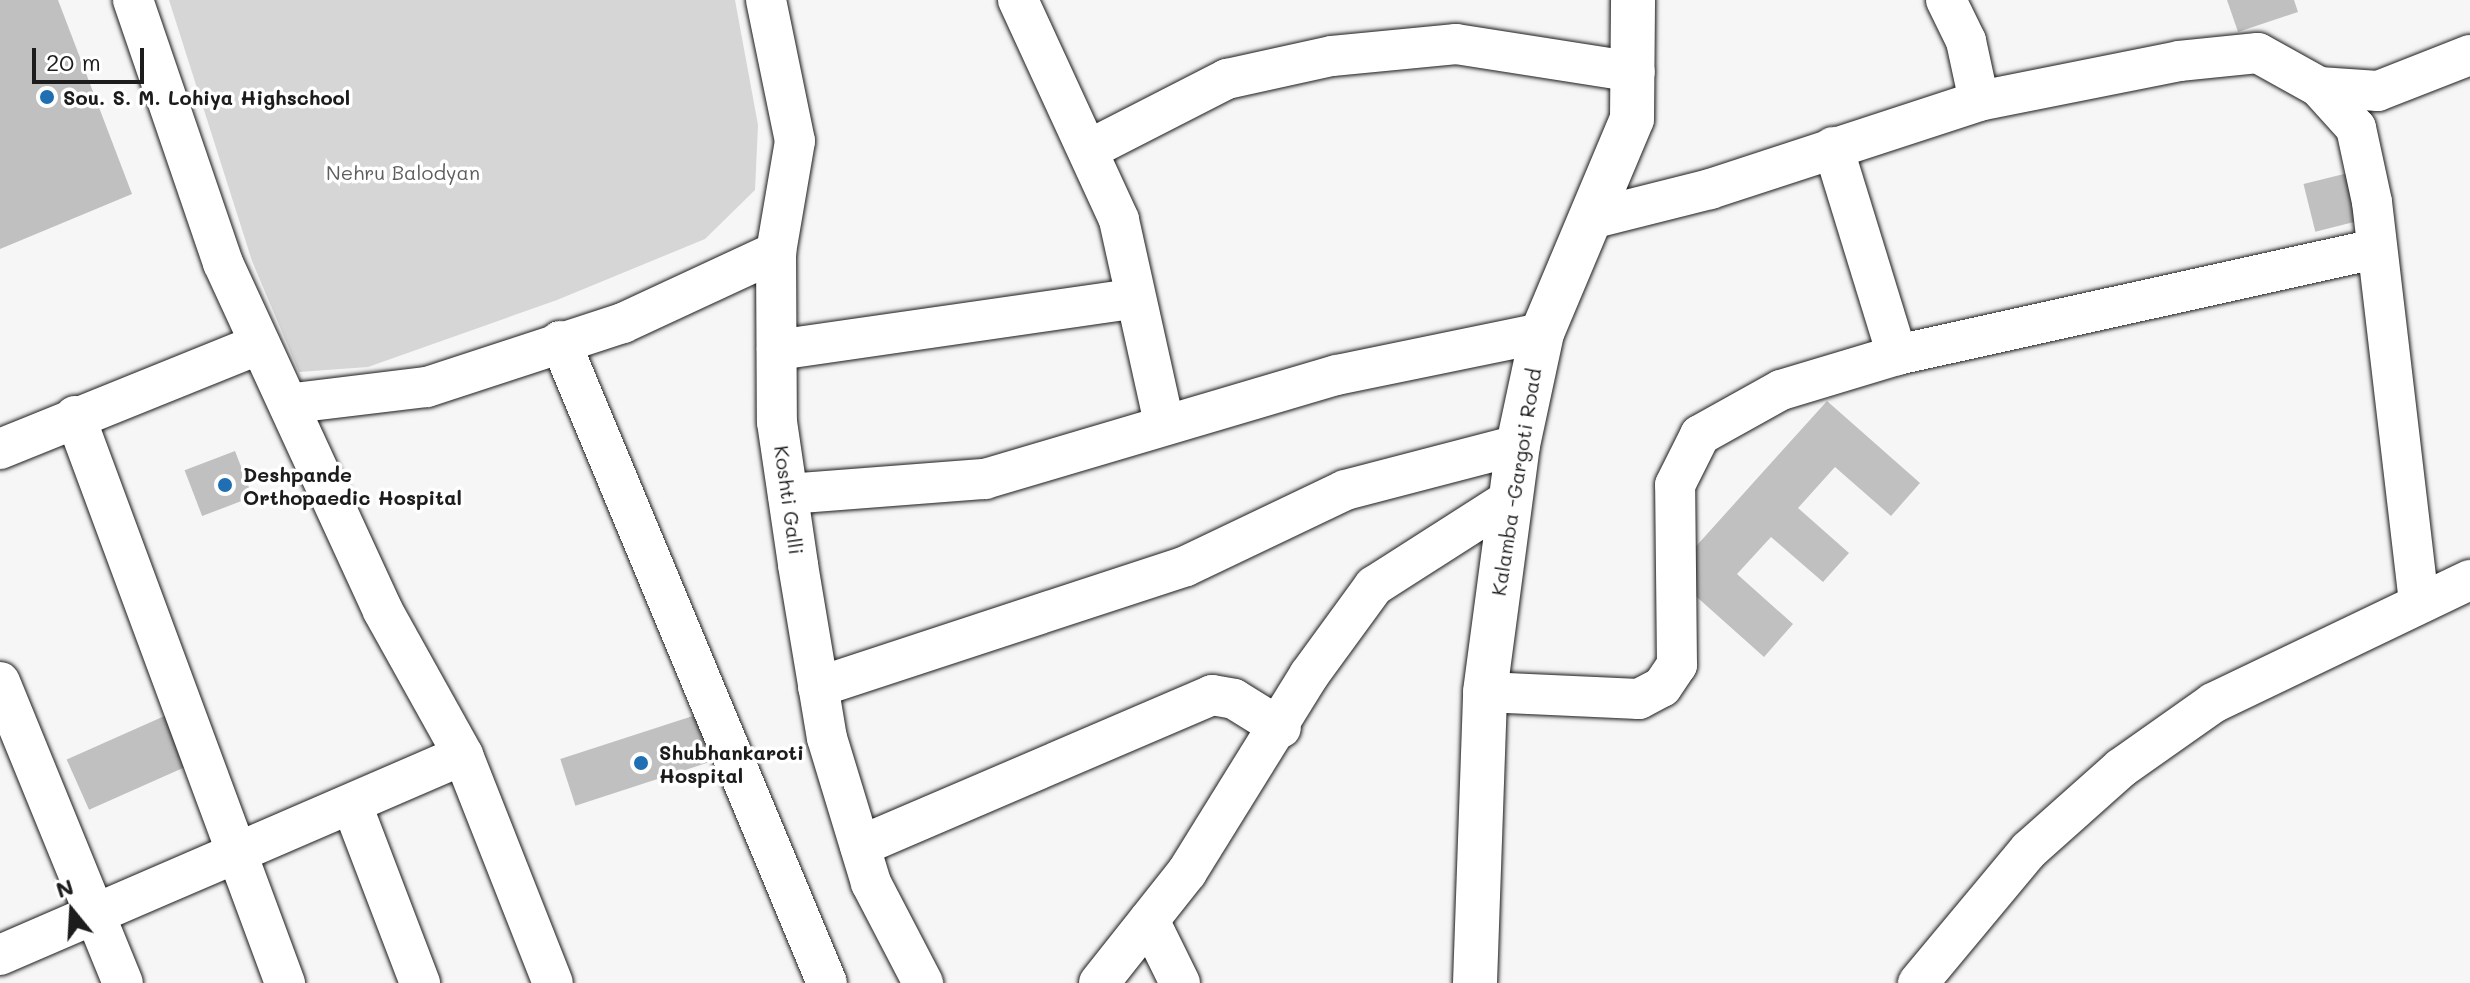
<!DOCTYPE html>
<style>
body{margin:0}
#map{position:relative;width:2470px;height:983px;overflow:hidden;background:#f6f6f6;font-family:Mali,sans-serif}
div>[style]{position:absolute}
.green>*{inset:0;background:#d6d6d6}
.building>*{inset:0;background:#c0c0c0;transform-origin:0 0}
.roads{filter:drop-shadow(0 0 2px #1c1c1c) drop-shadow(0 0 2px #1c1c1c)}
.minor>*{height:40px;margin:-20px;padding:0 20px;transform-origin:20px;border-radius:20px;background:#fff}
.major>*{height:44px;margin:-22px;padding:0 22px;transform-origin:22px;border-radius:22px;background:#fff}
.dots>*{width:22px;height:22px;translate:-50% -50%;box-sizing:border-box;border:4px solid #fff;border-radius:50%}
span{translate:-50% -50%;white-space:nowrap;text-align:center;line-height:1.15;-webkit-text-stroke:7px #fff;paint-order:stroke}
.poi-label{font-size:20px;color:#1c1c1c;font-weight:700}
.left{translate:0 -50%;text-align:left}
.park-label{font-size:20px;color:#5d5d5d}
.street-label{font-size:20px;color:#1c1c1c}
.north{position:absolute;left:32px;top:871px;width:80px;height:80px;-webkit-text-stroke:6px #fff;paint-order:stroke;rotate:342deg;font-size:22px;font-weight:700;line-height:32px;text-align:center;color:#1c1c1c}
.north::after{content:'';display:block;margin:auto;width:28px;height:36px;background:#1c1c1c;clip-path:polygon(50% 0,100% 100%,50% 72%,0 100%)}
.scale{position:absolute;left:32px;top:48px;width:112px;height:36px;box-sizing:border-box;border:4px solid #1c1c1c;border-top:0;padding-left:10px;font-size:24px;line-height:28px;white-space:nowrap;color:#1c1c1c;-webkit-text-stroke:6px #fff;paint-order:stroke}
</style>
<div id="map">
<div class="green">
<div style="clip-path:polygon(169px 0,735px 0,758px 125px,755px 190px,705px 239px,557px 300px,368px 367px,299px 372px,252px 261px)"></div>
</div>
<div class="building">
<div style="clip-path:polygon(0 0,58px 0,132px 194px,0 249px)"></div>
<div style="clip-path:polygon(2227px 0,2294px 0,2298px 12px,2238px 32px)"></div>
<div style="left:2352px;top:172px;width:49px;height:50px;rotate:76deg"></div>
<div style="clip-path:polygon(1827px 401px,1920px 483px,1891px 516px,1835px 467px,1798px 508px,1849px 553px,1823px 582px,1771px 537px,1737px 574px,1793px 624px,1764px 657px,1671px 574px)"></div>
<div style="left:235px;top:451px;width:49px;height:54px;rotate:69deg"></div>
<div style="left:702px;top:713px;width:49px;height:149px;rotate:72deg"></div>
<div style="left:169px;top:714px;width:55px;height:112px;rotate:66deg"></div>
</div>
<div class="roads">
<div class="minor">
<div style="left:133px;top:0;width:278px;rotate:71.1deg"></div>
<div style="left:223px;top:263px;width:383px;rotate:65.3deg"></div>
<div style="left:383px;top:611px;width:165px;rotate:60.9deg"></div>
<div style="left:463px;top:755px;width:245px;rotate:68.5deg"></div>
<div style="left:766px;top:0;width:144px;rotate:78.4deg"></div>
<div style="left:795px;top:141px;width:113px;rotate:99.7deg"></div>
<div style="left:776px;top:252px;width:170px;rotate:89.7deg"></div>
<div style="left:777px;top:422px;width:145px;rotate:81.6deg"></div>
<div style="left:798px;top:565px;width:175px;rotate:80.5deg"></div>
<div style="left:827px;top:738px;width:152px;rotate:73.1deg"></div>
<div style="left:871px;top:883px;width:113px;rotate:62.5deg"></div>
<div style="left:1018px;top:0;width:242px;rotate:65.3deg"></div>
<div style="left:1119px;top:220px;width:208px;rotate:77.5deg"></div>
<div style="left:1946px;top:0;width:46px;rotate:64deg"></div>
<div style="left:1966px;top:41px;width:61px;rotate:77.8deg"></div>
<div style="left:2319px;top:87px;width:59px;rotate:3.9deg"></div>
<div style="left:2378px;top:91px;width:99px;rotate:-21.4deg"></div>
<div style="left:1833px;top:147px;width:218px;rotate:72.9deg"></div>
<div style="left:1897px;top:355px;width:489px;rotate:-12.5deg"></div>
<div style="left:1092px;top:148px;width:152px;rotate:-27.1deg"></div>
<div style="left:1227px;top:79px;width:107px;rotate:-12.4deg"></div>
<div style="left:1332px;top:56px;width:125px;rotate:-5.5deg"></div>
<div style="left:1456px;top:44px;width:181px;rotate:8.9deg"></div>
<div style="left:1591px;top:219px;width:123px;rotate:-14.1deg"></div>
<div style="left:1710px;top:189px;width:283px;rotate:-18.1deg"></div>
<div style="left:1979px;top:101px;width:204px;rotate:-11.3deg"></div>
<div style="left:2179px;top:61px;width:79px;rotate:-5.8deg"></div>
<div style="left:2258px;top:53px;width:70px;rotate:29.1deg"></div>
<div style="left:2319px;top:87px;width:55px;rotate:47.9deg"></div>
<div style="left:2356px;top:128px;width:76px;rotate:77.8deg"></div>
<div style="left:2372px;top:202px;width:402px;rotate:83.3deg"></div>
<div style="left:560px;top:341px;width:695px;rotate:67.42deg"></div>
<div style="left:777px;top:350px;width:359px;rotate:-8.2deg"></div>
<div style="left:294px;top:403px;width:134px;rotate:-6.9deg"></div>
<div style="left:427px;top:387px;width:206px;rotate:-18.1deg"></div>
<div style="left:623px;top:323px;width:169px;rotate:-24.9deg"></div>
<div style="left:75px;top:416px;width:605px;rotate:69.68deg"></div>
<div style="left:0;top:449px;width:280px;rotate:-22deg"></div>
<div style="left:788px;top:494px;width:198px;rotate:-4.4deg"></div>
<div style="left:985px;top:479px;width:367px;rotate:-16.5deg"></div>
<div style="left:1337px;top:375px;width:209px;rotate:-11.6deg"></div>
<div style="left:0;top:682px;width:325px;rotate:67.8deg"></div>
<div style="left:818px;top:687px;width:387px;rotate:-18.2deg"></div>
<div style="left:1186px;top:566px;width:176px;rotate:-25.5deg"></div>
<div style="left:1345px;top:490px;width:179px;rotate:-14.6deg"></div>
<div style="left:1485px;top:692px;width:154px;rotate:2.6deg"></div>
<div style="left:1639px;top:699px;width:26px;rotate:-28deg"></div>
<div style="left:1662px;top:687px;width:27px;rotate:-56deg"></div>
<div style="left:1677px;top:665px;width:180px;rotate:-90.6deg"></div>
<div style="left:1675px;top:485px;width:56px;rotate:-63.4deg"></div>
<div style="left:1700px;top:435px;width:93px;rotate:-29.1deg"></div>
<div style="left:1781px;top:390px;width:121px;rotate:-16.8deg"></div>
<div style="left:352px;top:805px;width:191px;rotate:69.1deg"></div>
<div style="left:860px;top:846px;width:383px;rotate:-23.2deg"></div>
<div style="left:1212px;top:695px;width:22px;rotate:10deg"></div>
<div style="left:1234px;top:699px;width:55px;rotate:31.7deg"></div>
<div style="left:1149px;top:920px;width:70px;rotate:63.8deg"></div>
<div style="left:0;top:955px;width:504px;rotate:-23.36deg"></div>
<div style="left:1099px;top:983px;width:142px;rotate:-51.6deg"></div>
<div style="left:1187px;top:872px;width:232px;rotate:-58.2deg"></div>
<div style="left:1309px;top:675px;width:110px;rotate:-53.9deg"></div>
<div style="left:1374px;top:586px;width:161px;rotate:-32.6deg"></div>
<div style="left:1918px;top:983px;width:173px;rotate:-50.2deg"></div>
<div style="left:2029px;top:850px;width:123px;rotate:-41.7deg"></div>
<div style="left:2121px;top:768px;width:113px;rotate:-35.2deg"></div>
<div style="left:2213px;top:703px;width:285px;rotate:-25.6deg"></div>
</div>
<div class="major">
<div style="left:1475px;top:983px;width:291px;rotate:-88deg"></div>
<div style="left:1485px;top:692px;width:249px;rotate:-82.4deg"></div>
<div style="left:1518px;top:445px;width:115px;rotate:-77.9deg"></div>
<div style="left:1542px;top:333px;width:232px;rotate:-67.2deg"></div>
<div style="left:1632px;top:119px;width:119px;rotate:-89.5deg"></div>
</div>
</div>
<div class="dots">
<div style="left:47px;top:97px;background:#1f6fb2"></div>
<div style="left:225px;top:485px;background:#1f6fb2"></div>
<div style="left:641px;top:763px;background:#1f6fb2"></div>
</div>
<div class="poi-label">
<span class="left" style="left:63px;top:97px">Sou. S. M. Lohiya Highschool</span>
<span class="left" style="left:243px;top:486px">Deshpande<br>Orthopaedic Hospital</span>
<span class="left" style="left:659px;top:764px">Shubhankaroti<br>Hospital</span>
</div>
<div class="park-label">
<span style="left:403px;top:172px">Nehru Balodyan</span>
</div>
<div class="street-label">
<span style="left:1516px;top:482px;rotate:-81deg">Kalamba -Gargoti Road</span>
<span style="left:789px;top:500px;rotate:82deg">Koshti Galli</span>
</div>
<div class="north">N</div>
<div class="scale">20 m</div>
</div>
